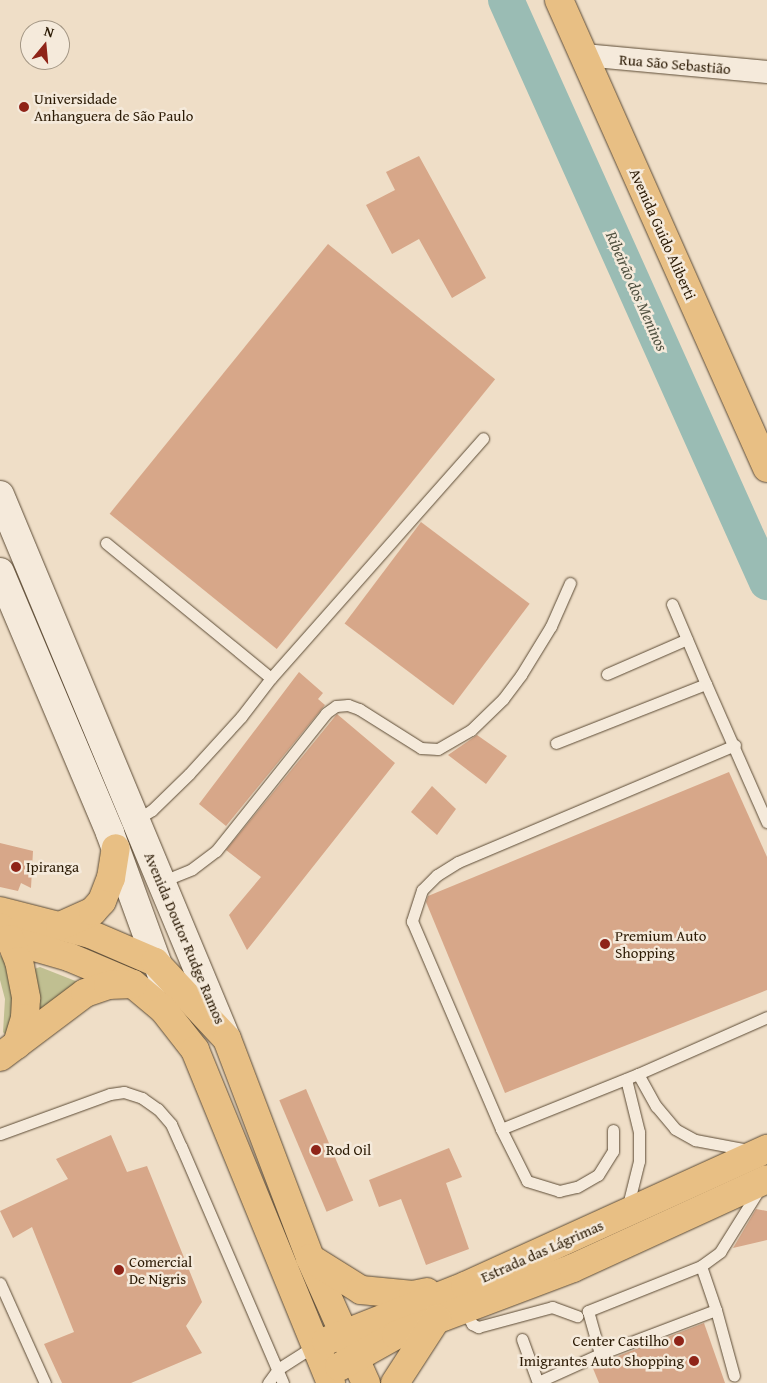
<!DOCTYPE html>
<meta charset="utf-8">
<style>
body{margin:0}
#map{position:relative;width:767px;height:1383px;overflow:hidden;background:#efdec7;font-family:"Gentium Book Plus",serif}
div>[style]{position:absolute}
.green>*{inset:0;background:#c0bf91}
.river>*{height:36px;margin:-18px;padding:0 18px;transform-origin:18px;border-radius:18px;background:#9abcb4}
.building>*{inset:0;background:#d7a789;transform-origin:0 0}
.roads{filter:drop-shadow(0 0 1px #5c4b35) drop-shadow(0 0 1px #5c4b35)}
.lane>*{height:11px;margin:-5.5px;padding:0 5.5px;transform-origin:5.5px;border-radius:5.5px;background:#f5eadb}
.street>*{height:22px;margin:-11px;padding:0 11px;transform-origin:11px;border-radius:11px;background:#f5eadb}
.secondary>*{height:28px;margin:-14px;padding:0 14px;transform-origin:14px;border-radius:14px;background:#f5eadb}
.primary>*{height:28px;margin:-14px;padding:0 14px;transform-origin:14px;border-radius:14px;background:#e8bf84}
.highway>*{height:28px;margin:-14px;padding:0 14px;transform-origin:14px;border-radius:14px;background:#e8bf84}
.dots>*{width:14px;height:14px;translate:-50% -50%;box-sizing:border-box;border:2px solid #f5eadb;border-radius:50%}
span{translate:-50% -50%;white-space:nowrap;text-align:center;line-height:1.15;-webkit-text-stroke:5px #f5eadb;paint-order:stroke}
.street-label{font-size:15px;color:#2b1a04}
.poi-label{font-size:15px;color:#2b1a04}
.left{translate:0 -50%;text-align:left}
.right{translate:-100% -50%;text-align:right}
.water-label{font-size:16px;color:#525342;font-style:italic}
.north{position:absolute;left:20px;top:20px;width:50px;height:50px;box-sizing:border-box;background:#f5eadb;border:1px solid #a49785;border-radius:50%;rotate:17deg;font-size:14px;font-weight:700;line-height:20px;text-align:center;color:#2b1a04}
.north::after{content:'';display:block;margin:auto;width:18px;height:22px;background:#8f2418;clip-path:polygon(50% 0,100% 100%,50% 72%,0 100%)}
</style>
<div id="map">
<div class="green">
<div style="clip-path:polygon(0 955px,8px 964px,19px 1009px,7px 1037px,3px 1032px,5px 999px,0 980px)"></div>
<div style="clip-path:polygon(40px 967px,78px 982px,36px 1019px,34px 969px)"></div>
</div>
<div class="river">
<div style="left:506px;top:0;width:638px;rotate:65.85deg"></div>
</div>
<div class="building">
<div style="clip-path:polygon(419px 156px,486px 278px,452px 298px,419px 239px,392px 254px,366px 205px,395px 190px,386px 172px)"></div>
<div style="left:328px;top:244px;width:215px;height:347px;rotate:39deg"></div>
<div style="left:421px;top:522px;width:136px;height:127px;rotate:37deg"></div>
<div style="clip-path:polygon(299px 672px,323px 693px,318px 699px,325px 705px,226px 826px,199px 804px)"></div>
<div style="clip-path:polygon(337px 714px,395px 763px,247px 950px,229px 915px,261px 877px,226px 850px)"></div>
<div style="clip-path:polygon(477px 735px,507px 756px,486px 784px,448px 755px)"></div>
<div style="clip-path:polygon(729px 772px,767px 857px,767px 990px,505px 1093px,426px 902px,428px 896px)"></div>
<div style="clip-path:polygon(432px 786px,456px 809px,437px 835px,411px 812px)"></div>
<div style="clip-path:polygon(0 843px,33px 851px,31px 888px,21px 883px,18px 891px,0 887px)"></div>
<div style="left:306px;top:1089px;width:121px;height:29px;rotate:67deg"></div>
<div style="clip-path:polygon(111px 1135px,127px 1172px,147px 1166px,202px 1302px,186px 1326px,202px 1353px,131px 1383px,62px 1383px,44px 1344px,74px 1332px,32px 1227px,13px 1238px,0 1211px,68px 1179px,56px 1159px)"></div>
<div style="clip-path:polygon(449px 1148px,462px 1177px,446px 1183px,469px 1249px,426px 1265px,401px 1199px,379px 1207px,369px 1180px)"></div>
<div style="clip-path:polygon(756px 1209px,767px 1211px,767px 1240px,733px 1248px)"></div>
<div style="clip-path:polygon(704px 1323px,725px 1383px,599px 1383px,592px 1366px)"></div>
</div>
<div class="roads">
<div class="lane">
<div style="left:106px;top:543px;width:213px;rotate:39.3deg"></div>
<div style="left:271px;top:678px;width:49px;rotate:127.6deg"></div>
<div style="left:241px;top:717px;width:77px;rotate:132.4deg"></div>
<div style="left:189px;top:774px;width:52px;rotate:135.8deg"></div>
<div style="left:152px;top:810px;width:19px;rotate:148deg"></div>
<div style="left:672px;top:604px;width:87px;rotate:67deg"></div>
<div style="left:607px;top:674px;width:87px;rotate:-23.6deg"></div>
<div style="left:271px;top:678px;width:320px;rotate:-48.5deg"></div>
<div style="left:556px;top:743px;width:161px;rotate:-21.5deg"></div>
<div style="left:706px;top:684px;width:151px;rotate:66.2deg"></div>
<div style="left:735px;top:745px;width:301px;rotate:157.1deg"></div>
<div style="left:458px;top:862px;width:25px;rotate:148deg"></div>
<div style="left:437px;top:875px;width:21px;rotate:135deg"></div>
<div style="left:422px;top:890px;width:33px;rotate:108deg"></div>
<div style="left:412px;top:921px;width:226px;rotate:66.8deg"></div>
<div style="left:501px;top:1129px;width:148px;rotate:-21.9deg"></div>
<div style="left:638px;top:1074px;width:141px;rotate:-23.8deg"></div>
<div style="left:163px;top:881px;width:31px;rotate:-22deg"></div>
<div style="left:192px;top:869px;width:30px;rotate:-37deg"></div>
<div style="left:216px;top:851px;width:176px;rotate:-51.4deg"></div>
<div style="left:326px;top:713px;width:12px;rotate:-35deg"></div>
<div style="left:336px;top:706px;width:12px;rotate:-5deg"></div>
<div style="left:348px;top:705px;width:12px;rotate:20deg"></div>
<div style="left:359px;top:709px;width:73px;rotate:32.2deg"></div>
<div style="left:421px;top:748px;width:17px;rotate:3deg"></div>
<div style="left:438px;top:749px;width:38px;rotate:-30deg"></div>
<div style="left:471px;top:730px;width:45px;rotate:-44.1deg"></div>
<div style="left:503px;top:699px;width:30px;rotate:-53deg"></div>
<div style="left:521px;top:675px;width:57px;rotate:-58.5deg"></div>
<div style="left:551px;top:626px;width:47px;rotate:-66.2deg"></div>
<div style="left:638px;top:1074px;width:37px;rotate:61deg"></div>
<div style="left:656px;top:1106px;width:30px;rotate:50deg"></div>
<div style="left:675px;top:1129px;width:23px;rotate:29deg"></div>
<div style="left:695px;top:1140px;width:54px;rotate:10.7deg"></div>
<div style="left:626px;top:1079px;width:55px;rotate:76.2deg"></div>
<div style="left:639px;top:1132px;width:29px;rotate:90deg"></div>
<div style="left:639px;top:1161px;width:49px;rotate:104deg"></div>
<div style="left:501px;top:1129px;width:58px;rotate:63.4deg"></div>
<div style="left:527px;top:1181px;width:34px;rotate:17deg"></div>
<div style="left:559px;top:1191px;width:18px;rotate:-13deg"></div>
<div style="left:577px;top:1187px;width:24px;rotate:-30deg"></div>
<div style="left:598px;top:1175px;width:28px;rotate:-58deg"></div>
<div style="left:613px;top:1151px;width:21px;rotate:-90deg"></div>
<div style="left:0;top:1134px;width:117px;rotate:-20deg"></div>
<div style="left:110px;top:1094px;width:14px;rotate:-8deg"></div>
<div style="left:124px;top:1092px;width:19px;rotate:18deg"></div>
<div style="left:142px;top:1098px;width:19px;rotate:35deg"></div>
<div style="left:158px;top:1109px;width:20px;rotate:49deg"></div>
<div style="left:171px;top:1124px;width:24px;rotate:66deg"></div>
<div style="left:181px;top:1146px;width:258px;rotate:66.7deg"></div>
<div style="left:701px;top:1266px;width:24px;rotate:-36deg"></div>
<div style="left:720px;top:1252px;width:75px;rotate:-58deg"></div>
<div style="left:0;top:1283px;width:110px;rotate:65.8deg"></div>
<div style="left:464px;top:1310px;width:16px;rotate:60deg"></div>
<div style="left:472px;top:1324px;width:7px;rotate:27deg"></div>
<div style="left:478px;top:1327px;width:77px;rotate:-15.1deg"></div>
<div style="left:552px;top:1307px;width:27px;rotate:20deg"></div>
<div style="left:716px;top:1310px;width:68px;rotate:74.7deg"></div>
<div style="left:522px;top:1339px;width:47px;rotate:70deg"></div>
<div style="left:538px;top:1382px;width:68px;rotate:-24.3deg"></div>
<div style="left:600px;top:1354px;width:124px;rotate:-20.8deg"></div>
<div style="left:716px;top:1310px;width:46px;rotate:-108.8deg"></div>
<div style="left:701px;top:1266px;width:122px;rotate:158.3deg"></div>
<div style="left:588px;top:1311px;width:45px;rotate:74.4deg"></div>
<div style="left:268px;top:1383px;width:17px;rotate:-54deg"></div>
<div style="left:278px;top:1369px;width:43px;rotate:-32.6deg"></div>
</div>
<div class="street">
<div style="left:584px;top:55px;width:184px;rotate:5.3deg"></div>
</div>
<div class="secondary">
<div style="left:0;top:495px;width:587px;rotate:67.37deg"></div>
<div style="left:0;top:572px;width:283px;rotate:67.1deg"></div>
<div style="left:110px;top:833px;width:155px;rotate:70deg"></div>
</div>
<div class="primary">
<div style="left:559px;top:0;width:512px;rotate:66.04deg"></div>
<div style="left:0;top:911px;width:93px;rotate:14.3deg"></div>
<div style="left:90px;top:934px;width:71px;rotate:23.3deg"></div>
<div style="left:155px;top:962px;width:105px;rotate:46.9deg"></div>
<div style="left:227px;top:1039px;width:234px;rotate:69.2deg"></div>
<div style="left:310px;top:1258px;width:137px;rotate:65.9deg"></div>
<div style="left:60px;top:926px;width:36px;rotate:-24deg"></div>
<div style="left:93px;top:911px;width:13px;rotate:-48deg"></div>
<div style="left:102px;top:901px;width:25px;rotate:-69deg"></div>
<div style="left:111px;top:878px;width:30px;rotate:-81deg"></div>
<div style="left:0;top:937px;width:72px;rotate:16.2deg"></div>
<div style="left:69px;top:957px;width:69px;rotate:22.9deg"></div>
<div style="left:133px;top:984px;width:39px;rotate:40deg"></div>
<div style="left:163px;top:1009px;width:52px;rotate:52deg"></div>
<div style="left:195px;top:1050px;width:360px;rotate:67.8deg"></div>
<div style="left:310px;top:1258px;width:60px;rotate:32.1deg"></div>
<div style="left:361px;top:1290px;width:52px;rotate:5.5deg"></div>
<div style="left:413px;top:1295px;width:14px;rotate:-12deg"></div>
<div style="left:326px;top:1341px;width:149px;rotate:-21.6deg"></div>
<div style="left:465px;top:1286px;width:332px;rotate:-24.4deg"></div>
<div style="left:339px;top:1367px;width:65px;rotate:-29.3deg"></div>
<div style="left:396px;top:1335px;width:189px;rotate:-20.7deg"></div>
<div style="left:573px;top:1268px;width:213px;rotate:-24.6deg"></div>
<div style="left:395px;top:1383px;width:77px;rotate:-57.1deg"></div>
</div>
<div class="highway">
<div style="left:0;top:927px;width:16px;rotate:50deg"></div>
<div style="left:10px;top:939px;width:24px;rotate:68deg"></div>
<div style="left:19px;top:961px;width:38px;rotate:79deg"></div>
<div style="left:26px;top:998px;width:20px;rotate:93deg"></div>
<div style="left:25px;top:1018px;width:28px;rotate:107deg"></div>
<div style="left:0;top:1057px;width:106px;rotate:-37deg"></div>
<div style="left:85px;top:993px;width:24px;rotate:-19deg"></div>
<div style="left:108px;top:985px;width:25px;rotate:-2deg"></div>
</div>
</div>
<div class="dots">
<div style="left:24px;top:107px;background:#8f2418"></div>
<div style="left:16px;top:867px;background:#8f2418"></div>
<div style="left:605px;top:944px;background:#8f2418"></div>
<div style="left:316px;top:1150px;background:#8f2418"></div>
<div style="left:119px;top:1270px;background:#8f2418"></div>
<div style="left:679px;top:1341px;background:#8f2418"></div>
<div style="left:694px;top:1361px;background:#8f2418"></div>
</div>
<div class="street-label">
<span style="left:675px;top:64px;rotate:5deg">Rua São Sebastião</span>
<span style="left:663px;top:234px;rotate:66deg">Avenida Guido Aliberti</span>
<span style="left:185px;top:938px;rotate:67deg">Avenida Doutor Rudge Ramos</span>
<span style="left:542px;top:1251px;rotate:-24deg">Estrada das Lágrimas</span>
</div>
<div class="poi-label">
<span class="left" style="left:34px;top:107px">Universidade<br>Anhanguera de São Paulo</span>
<span class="left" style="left:26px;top:867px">Ipiranga</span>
<span class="left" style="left:615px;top:944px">Premium Auto<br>Shopping</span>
<span class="left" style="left:326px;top:1150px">Rod Oil</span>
<span class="left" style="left:129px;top:1270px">Comercial<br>De Nigris</span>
<span class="right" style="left:669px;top:1341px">Center Castilho</span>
<span class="right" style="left:684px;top:1361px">Imigrantes Auto Shopping</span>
</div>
<div class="water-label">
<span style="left:637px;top:291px;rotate:66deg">Ribeirão dos Meninos</span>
</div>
<div class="north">N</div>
</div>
